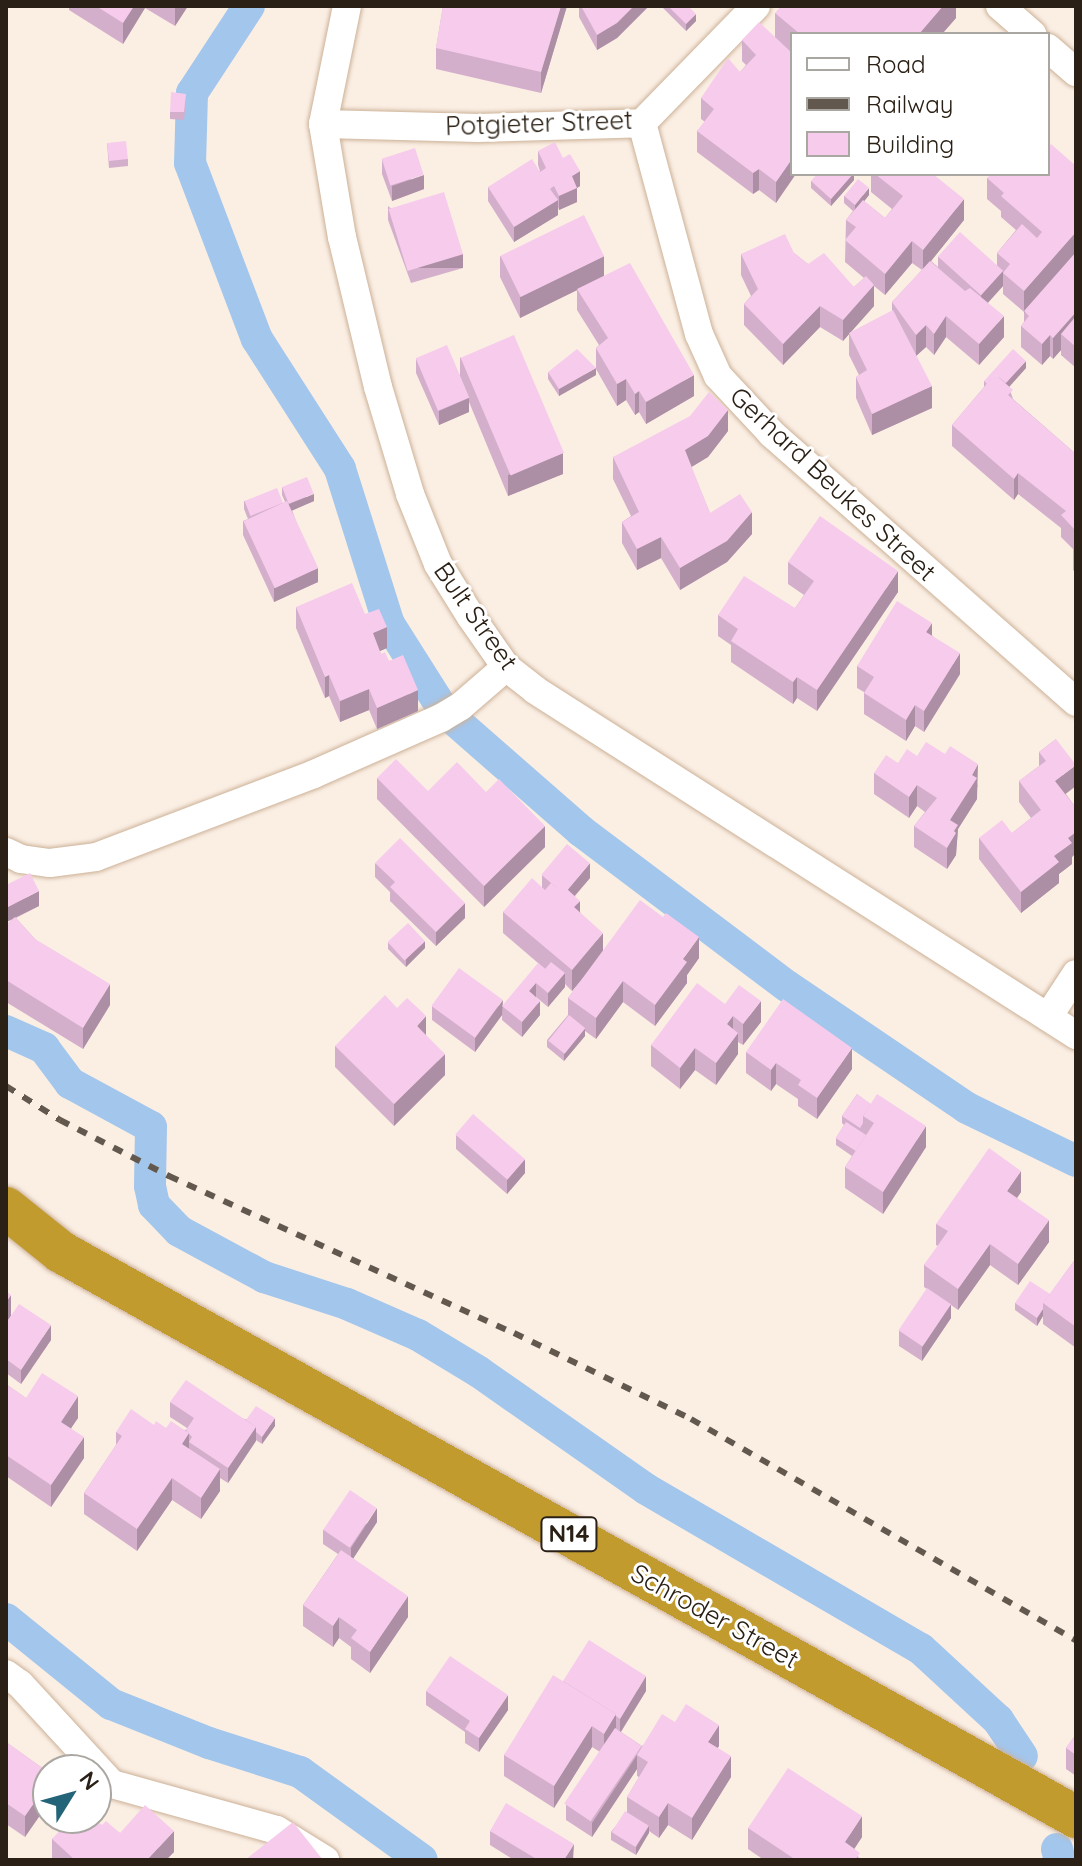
<!DOCTYPE html>
<style>
body{margin:0}
#map{position:relative;width:1082px;height:1866px;overflow:hidden;background:#fbefe4;font-family:Quicksand,sans-serif}
div>[style]{position:absolute}
.canal>*{height:32px;margin:-16px;padding:0 16px;transform-origin:16px;border-radius:16px;background:#a3c6ec}
.roads{filter:drop-shadow(0 0 2px #ccb197) drop-shadow(0 0 2px #ccb197)}
.minor>*{height:28px;margin:-14px;padding:0 14px;transform-origin:14px;border-radius:14px;background:#fff}
.highway>*{height:42px;margin:-21px;padding:0 21px;transform-origin:21px;border-radius:21px;background:#c19b2e}
.rail>*{height:6px;margin-top:-3px;transform-origin:0;background:repeating-linear-gradient(90deg,#62584d 0 10px,transparent 0 20px)}
.wall>*{inset:0;background:#d4afcb}
.shaded-wall>*{inset:0;background:#ac8ea5;transform-origin:0 0}
.building>*{inset:0;background:#f6cbec;transform-origin:0 0}
span{translate:-50% -50%;white-space:nowrap;text-align:center;line-height:1.15;-webkit-text-stroke:6px #fff;paint-order:stroke}
.shield-label span{padding:2px 6px;background:#fff;border:2px solid;border-radius:6px;-webkit-text-stroke-width:0}
.shield-label{font-size:24px;color:#2a2015;font-weight:700}
.street-label{font-size:26px;color:#2a2015}
.frame{position:absolute;inset:0;border:8px solid #2a2015;pointer-events:none}
.legend{position:absolute;left:790px;top:32px;width:260px;height:144px;box-sizing:border-box;background:#fff;border:2px solid #aaa6a1;margin:0;padding:10px 14px;list-style:none;font-size:24px;color:#2a2015}
.legend li{display:flex;align-items:center;gap:16px;height:40px}
.legend b{width:40px;border:2px solid #aaa6a1}
.north{position:absolute;left:32px;top:1754px;width:80px;height:80px;box-sizing:border-box;background:#fff;border:2px solid #aaa6a1;border-radius:50%;rotate:53deg;font-size:22px;font-weight:700;line-height:32px;text-align:center;color:#2a2015}
.north::after{content:'';display:block;margin:auto;width:28px;height:36px;background:#246479;clip-path:polygon(50% 0,100% 100%,50% 72%,0 100%)}
</style>
<div id="map">
<div class="canal">
<div style="left:249px;top:6px;width:104px;rotate:123.2deg"></div>
<div style="left:192px;top:93px;width:70px;rotate:91.6deg"></div>
<div style="left:190px;top:163px;width:188px;rotate:69.2deg"></div>
<div style="left:257px;top:339px;width:154px;rotate:57.4deg"></div>
<div style="left:340px;top:469px;width:163px;rotate:72.5deg"></div>
<div style="left:389px;top:624px;width:103px;rotate:57.7deg"></div>
<div style="left:444px;top:711px;width:182px;rotate:41.2deg"></div>
<div style="left:581px;top:831px;width:258px;rotate:37deg"></div>
<div style="left:787px;top:986px;width:217px;rotate:34.1deg"></div>
<div style="left:967px;top:1108px;width:121px;rotate:25.9deg"></div>
<div style="left:6px;top:1031px;width:42px;rotate:24.1deg"></div>
<div style="left:44px;top:1048px;width:44px;rotate:53.4deg"></div>
<div style="left:70px;top:1083px;width:92px;rotate:28.5deg"></div>
<div style="left:151px;top:1127px;width:59px;rotate:91deg"></div>
<div style="left:150px;top:1186px;width:19px;rotate:78deg"></div>
<div style="left:154px;top:1205px;width:36px;rotate:46deg"></div>
<div style="left:179px;top:1231px;width:97px;rotate:28.4deg"></div>
<div style="left:264px;top:1277px;width:87px;rotate:18deg"></div>
<div style="left:347px;top:1304px;width:77px;rotate:23.6deg"></div>
<div style="left:418px;top:1335px;width:71px;rotate:31.2deg"></div>
<div style="left:479px;top:1372px;width:204px;rotate:35deg"></div>
<div style="left:646px;top:1489px;width:318px;rotate:30.2deg"></div>
<div style="left:921px;top:1649px;width:105px;rotate:42.7deg"></div>
<div style="left:998px;top:1720px;width:43px;rotate:56.3deg"></div>
<div style="left:6px;top:1619px;width:135px;rotate:39deg"></div>
<div style="left:111px;top:1704px;width:105px;rotate:21.7deg"></div>
<div style="left:209px;top:1743px;width:96px;rotate:17.7deg"></div>
<div style="left:300px;top:1772px;width:150px;rotate:35.8deg"></div>
<div style="left:1057px;top:1849px;width:11px;rotate:75deg"></div>
</div>
<div class="roads">
<div class="minor">
<div style="left:347px;top:6px;width:120px;rotate:101.5deg"></div>
<div style="left:323px;top:124px;width:115px;rotate:80.5deg"></div>
<div style="left:342px;top:237px;width:154px;rotate:76.5deg"></div>
<div style="left:378px;top:387px;width:112px;rotate:73.3deg"></div>
<div style="left:410px;top:494px;width:75px;rotate:68.2deg"></div>
<div style="left:438px;top:564px;width:62px;rotate:58.1deg"></div>
<div style="left:471px;top:617px;width:61px;rotate:55deg"></div>
<div style="left:506px;top:667px;width:37px;rotate:38deg"></div>
<div style="left:535px;top:690px;width:642px;rotate:32.53deg"></div>
<div style="left:1000px;top:6px;width:43px;rotate:41.2deg"></div>
<div style="left:1048px;top:48px;width:37px;rotate:41deg"></div>
<div style="left:642px;top:123px;width:219px;rotate:74.9deg"></div>
<div style="left:699px;top:334px;width:46px;rotate:65.7deg"></div>
<div style="left:718px;top:376px;width:79px;rotate:47deg"></div>
<div style="left:772px;top:434px;width:405px;rotate:41.4deg"></div>
<div style="left:323px;top:124px;width:155px;rotate:1.5deg"></div>
<div style="left:478px;top:128px;width:164px;rotate:-1.7deg"></div>
<div style="left:642px;top:123px;width:163px;rotate:-45.7deg"></div>
<div style="left:6px;top:852px;width:17px;rotate:25deg"></div>
<div style="left:21px;top:859px;width:29px;rotate:8deg"></div>
<div style="left:50px;top:863px;width:46px;rotate:-7.4deg"></div>
<div style="left:96px;top:857px;width:233px;rotate:-20.8deg"></div>
<div style="left:314px;top:774px;width:139px;rotate:-23.8deg"></div>
<div style="left:441px;top:718px;width:23px;rotate:-31deg"></div>
<div style="left:461px;top:706px;width:60px;rotate:-40.9deg"></div>
<div style="left:1048px;top:1017px;width:51px;rotate:-56.9deg"></div>
<div style="left:6px;top:1674px;width:17px;rotate:36deg"></div>
<div style="left:20px;top:1684px;width:136px;rotate:47.4deg"></div>
<div style="left:112px;top:1784px;width:171px;rotate:15.6deg"></div>
<div style="left:277px;top:1830px;width:57px;rotate:32deg"></div>
</div>
<div class="highway">
<div style="left:6px;top:1208px;width:70px;rotate:38.7deg"></div>
<div style="left:61px;top:1252px;width:1162px;rotate:29.1deg"></div>
</div>
</div>
<div class="rail">
<div style="left:6px;top:1086px;width:64px;rotate:32.2deg"></div>
<div style="left:60px;top:1120px;width:123px;rotate:27.2deg"></div>
<div style="left:169px;top:1176px;width:379px;rotate:24.5deg"></div>
<div style="left:514px;top:1333px;width:197px;rotate:25.9deg"></div>
<div style="left:691px;top:1419px;width:444px;rotate:29.9deg"></div>
</div>
<div class="wall">
<div style="clip-path:polygon(69px 6px,188px 6px,175px 26px,145px 8px,123px 44px,69px 10px)"></div>
<div style="clip-path:polygon(443px 6px,567px 6px,541px 93px,436px 69px,436px 48px)"></div>
<div style="clip-path:polygon(579px 6px,649px 6px,617px 38px,597px 50px,579px 17px)"></div>
<div style="clip-path:polygon(661px 6px,688px 6px,696px 21px,686px 31px)"></div>
<div style="clip-path:polygon(956px 6px,956px 18px,942px 34px,792px 34px,792px 174px,776px 203px,759px 190px,753px 194px,697px 152px,697px 131px,705px 122px,701px 119px,701px 98px,740px 72px,746px 65px,742px 61px,742px 40px,775px 37px,775px 13px)"></div>
<div style="clip-path:polygon(186px 101px,184px 120px,170px 119px,170px 112px)"></div>
<div style="clip-path:polygon(107px 143px,128px 159px,128px 166px,109px 168px)"></div>
<div style="clip-path:polygon(538px 151px,563px 158px,580px 186px,577px 188px,577px 202px,559px 210px,558px 207px,558px 215px,514px 242px,488px 201px,488px 187px,540px 171px,538px 165px)"></div>
<div style="clip-path:polygon(382px 159px,424px 189px,392px 201px,382px 174px)"></div>
<div style="clip-path:polygon(evenodd,1076px 166px,1076px 368px,1061px 355px,1061px 350px,1053px 359px,1050px 356px,1042px 365px,1021px 347px,1021px 326px,1024px 322px,1024px 312px,1003px 294px,1003px 286px,988px 303px,1004px 337px,979px 365px,946px 337px,934px 355px,926px 347px,916px 356px,932px 408px,872px 435px,856px 398px,856px 377px,859px 375px,849px 355px,849px 334px,843px 341px,820px 327px,783px 365px,744px 325px,744px 304px,751px 296px,741px 275px,741px 254px,794px 253px,808px 264px,854px 287px,864px 278px,845px 262px,846px 220px,853px 211px,844px 203px,844px 196px,869px 195px,864px 201px,885px 218px,892px 209px,871px 192px,871px 174px,933px 174px,964px 220px,931px 261px,938px 267px,938px 257px,997px 265px,997px 253px,1016px 230px,1001px 217px,1001px 211px,987px 199px,987px 178px,1076px 166px,912px 263px,922px 270px,892px 302px,892px 311px,850px 333px,874px 306px,874px 286px,885px 295px,912px 263px)"></div>
<div style="clip-path:polygon(854px 174px,854px 180px,831px 206px,811px 188px,811px 181px)"></div>
<div style="clip-path:polygon(388px 206px,463px 268px,411px 283px,388px 220px)"></div>
<div style="clip-path:polygon(500px 256px,604px 276px,694px 396px,646px 424px,639px 412px,635px 415px,626px 400px,617px 406px,596px 369px,596px 348px,599px 345px,577px 310px,577px 290px,520px 318px,500px 277px)"></div>
<div style="clip-path:polygon(460px 357px,563px 474px,508px 496px,469px 402px,469px 412px,439px 425px,416px 373px,416px 358px,460px 375px)"></div>
<div style="clip-path:polygon(1026px 368px,1009px 387px,1013px 399px,1076px 454px,1076px 573px,1073px 570px,1073px 549px,1061px 537px,1061px 528px,1018px 494px,1014px 500px,952px 446px,952px 425px,984px 387px,984px 381px)"></div>
<div style="clip-path:polygon(548px 372px,596px 375px,559px 396px,548px 379px)"></div>
<div style="clip-path:polygon(728px 431px,708px 457px,691px 467px,710px 513px,752px 534px,727px 562px,680px 590px,661px 558px,637px 570px,622px 543px,622px 522px,631px 516px,613px 479px,613px 457px)"></div>
<div style="clip-path:polygon(282px 487px,314px 501px,292px 510px,318px 582px,274px 602px,243px 535px,243px 521px,248px 519px,244px 509px,244px 501px,283px 503px,285px 502px,282px 495px)"></div>
<div style="clip-path:polygon(788px 562px,898px 592px,817px 711px,797px 698px,793px 704px,731px 662px,731px 645px,718px 636px,718px 615px,795px 608px,804px 595px,788px 584px)"></div>
<div style="clip-path:polygon(296px 607px,365px 614px,387px 648px,380px 651px,381px 654px,389px 661px,418px 711px,377px 729px,369px 710px,340px 722px,329px 696px,325px 698px,296px 628px)"></div>
<div style="clip-path:polygon(932px 635px,960px 674px,924px 732px,915px 726px,906px 741px,864px 714px,864px 692px,857px 688px,857px 666px)"></div>
<div style="clip-path:polygon(1056px 739px,1066px 794px,1076px 808px,1076px 853px,1072px 857px,1072px 864px,1059px 874px,1059px 883px,1021px 913px,979px 859px,979px 838px,1012px 833px,1031px 818px,1019px 802px,1019px 781px,1039px 766px,1039px 752px)"></div>
<div style="clip-path:polygon(917px 756px,978px 785px,977px 788px,977px 799px,958px 829px,956px 855px,947px 869px,914px 847px,914px 826px,925px 812px,917px 806px,909px 818px,874px 794px,874px 773px)"></div>
<div style="clip-path:polygon(377px 778px,428px 791px,545px 847px,484px 907px,377px 799px)"></div>
<div style="clip-path:polygon(375px 863px,465px 918px,436px 946px,390px 901px,390px 892px,375px 877px)"></div>
<div style="clip-path:polygon(542px 875px,590px 878px,575px 896px,580px 912px,603px 950px,699px 958px,687px 975px,687px 983px,655px 1026px,623px 1002px,596px 1039px,585px 1031px,585px 1036px,564px 1061px,547px 1047px,547px 1040px,568px 1015px,568px 998px,582px 979px,572px 991px,565px 984px,565px 987px,548px 1007px,536px 997px,540px 1015px,522px 1037px,502px 1020px,502px 1015px,475px 1052px,432px 1020px,432px 1006px,503px 1006px,545px 969px,503px 933px,503px 912px,542px 887px)"></div>
<div style="clip-path:polygon(6px 885px,39px 906px,16px 918px,35px 939px,110px 1005px,83px 1049px,6px 1002px,6px 925px,12px 920px,6px 922px)"></div>
<div style="clip-path:polygon(388px 942px,425px 948px,406px 967px,388px 949px)"></div>
<div style="clip-path:polygon(725px 1004px,761px 1022px,743px 1045px,738px 1042px,738px 1054px,716px 1085px,695px 1070px,680px 1089px,651px 1066px,651px 1045px)"></div>
<div style="clip-path:polygon(426px 1035px,445px 1075px,394px 1126px,335px 1067px,335px 1046px)"></div>
<div style="clip-path:polygon(746px 1052px,852px 1069px,817px 1119px,798px 1106px,798px 1099px,776px 1084px,771px 1091px,746px 1073px)"></div>
<div style="clip-path:polygon(857px 1094px,926px 1147px,883px 1214px,845px 1188px,845px 1167px,852px 1156px,836px 1145px,836px 1138px,844px 1125px,842px 1123px,842px 1116px)"></div>
<div style="clip-path:polygon(456px 1135px,525px 1173px,507px 1194px,456px 1149px)"></div>
<div style="clip-path:polygon(1021px 1192px,1017px 1198px,1049px 1242px,1018px 1285px,990px 1265px,958px 1310px,951px 1305px,951px 1318px,922px 1361px,899px 1346px,899px 1331px,927px 1289px,924px 1287px,924px 1265px,938px 1246px,936px 1245px,936px 1224px)"></div>
<div style="clip-path:polygon(1076px 1258px,1076px 1348px,1043px 1324px,1043px 1316px,1037px 1326px,1015px 1310px,1015px 1303px,1050px 1294px)"></div>
<div style="clip-path:polygon(6px 1323px,51px 1340px,21px 1384px,6px 1373px)"></div>
<div style="clip-path:polygon(6px 1384px,26px 1398px,78px 1418px,71px 1428px,84px 1458px,51px 1507px,6px 1476px)"></div>
<div style="clip-path:polygon(170px 1402px,275px 1426px,262px 1444px,256px 1440px,228px 1483px,220px 1478px,220px 1491px,201px 1519px,172px 1500px,137px 1551px,84px 1514px,84px 1493px,116px 1445px,116px 1432px,154px 1425px,166px 1428px,186px 1430px,187px 1428px,170px 1417px)"></div>
<div style="clip-path:polygon(377px 1522px,353px 1558px,408px 1617px,370px 1673px,351px 1659px,351px 1647px,339px 1638px,333px 1647px,303px 1626px,303px 1605px,338px 1554px,323px 1544px,323px 1530px)"></div>
<div style="clip-path:polygon(563px 1681px,646px 1691px,621px 1732px,642px 1746px,675px 1722px,719px 1746px,717px 1748px,731px 1777px,692px 1840px,668px 1825px,659px 1838px,649px 1831px,636px 1855px,611px 1840px,611px 1832px,627px 1812px,627px 1797px,639px 1777px,637px 1776px,637px 1769px,592px 1837px,566px 1820px,566px 1805px,600px 1752px,592px 1747px,554px 1808px,504px 1776px,504px 1755px)"></div>
<div style="clip-path:polygon(426px 1691px,508px 1710px,479px 1752px,465px 1743px,465px 1732px,426px 1705px)"></div>
<div style="clip-path:polygon(1076px 1734px,1076px 1776px,1066px 1769px,1066px 1748px)"></div>
<div style="clip-path:polygon(6px 1742px,48px 1772px,25px 1837px,6px 1824px)"></div>
<div style="clip-path:polygon(102px 1825px,120px 1833px,174px 1852px,166px 1860px,52px 1860px,52px 1839px)"></div>
<div style="clip-path:polygon(748px 1828px,862px 1837px,854px 1849px,860px 1860px,764px 1860px,748px 1849px)"></div>
<div style="clip-path:polygon(490px 1831px,574px 1858px,573px 1860px,514px 1860px,490px 1845px)"></div>
</div>
<div class="shaded-wall">
<div style="clip-path:polygon(134px 6px,145px 6px,145px 8px,123px 44px,123px 23px)"></div>
<div style="clip-path:polygon(175px 6px,188px 6px,175px 26px)"></div>
<div style="clip-path:polygon(561px 6px,567px 6px,541px 93px,541px 72px)"></div>
<div style="clip-path:polygon(634px 6px,649px 6px,617px 38px,597px 50px,597px 35px)"></div>
<div style="clip-path:polygon(943px 6px,956px 6px,956px 18px,942px 34px,919px 34px)"></div>
<div style="clip-path:polygon(696px 14px,696px 21px,686px 31px,686px 24px)"></div>
<div style="clip-path:polygon(792px 159px,792px 174px,796px 174px,776px 203px,776px 182px)"></div>
<div style="clip-path:polygon(759px 169px,759px 190px,753px 194px,753px 173px)"></div>
<div style="clip-path:polygon(580px 171px,580px 186px,577px 188px,577px 202px,559px 210px,559px 196px,572px 176px)"></div>
<div style="clip-path:polygon(853px 174px,854px 174px,854px 180px,831px 206px,831px 199px)"></div>
<div style="clip-path:polygon(424px 175px,424px 189px,392px 201px,392px 186px)"></div>
<div style="clip-path:polygon(869px 188px,869px 195px,855px 213px,855px 205px)"></div>
<div style="clip-path:polygon(964px 199px,964px 220px,923px 271px,923px 250px)"></div>
<div style="clip-path:polygon(558px 200px,558px 215px,514px 242px,514px 227px)"></div>
<div style="clip-path:polygon(1076px 232px,1076px 253px,1024px 313px,1024px 291px)"></div>
<div style="clip-path:polygon(912px 241px,912px 263px,885px 295px,885px 274px)"></div>
<div style="left:463px;top:254px;width:14px;height:54px;rotate:90deg"></div>
<div style="clip-path:polygon(604px 256px,604px 277px,520px 318px,520px 297px)"></div>
<div style="clip-path:polygon(1003px 271px,1003px 286px,981px 310px,981px 295px)"></div>
<div style="clip-path:polygon(874px 285px,874px 306px,843px 341px,843px 320px)"></div>
<div style="clip-path:polygon(820px 306px,820px 327px,783px 365px,783px 344px)"></div>
<div style="clip-path:polygon(1076px 312px,1076px 333px,1061px 334px,1061px 350px,1053px 359px,1053px 338px)"></div>
<div style="clip-path:polygon(946px 316px,946px 337px,934px 355px,934px 334px)"></div>
<div style="clip-path:polygon(1004px 316px,1004px 337px,979px 365px,979px 344px)"></div>
<div style="clip-path:polygon(926px 325px,926px 347px,916px 356px,916px 335px)"></div>
<div style="clip-path:polygon(1050px 335px,1050px 356px,1042px 365px,1042px 344px)"></div>
<div style="clip-path:polygon(1026px 361px,1026px 368px,1000px 397px,1000px 389px)"></div>
<div style="clip-path:polygon(596px 368px,596px 375px,559px 396px,559px 389px)"></div>
<div style="clip-path:polygon(694px 375px,694px 396px,646px 424px,646px 402px)"></div>
<div style="clip-path:polygon(626px 379px,626px 400px,617px 406px,617px 384px)"></div>
<div style="clip-path:polygon(932px 386px,932px 408px,872px 435px,872px 414px)"></div>
<div style="clip-path:polygon(639px 391px,639px 412px,635px 415px,635px 394px)"></div>
<div style="clip-path:polygon(469px 398px,469px 412px,439px 425px,439px 411px)"></div>
<div style="clip-path:polygon(728px 410px,728px 431px,708px 457px,685px 471px,685px 450px)"></div>
<div style="clip-path:polygon(563px 453px,563px 474px,508px 496px,508px 475px)"></div>
<div style="clip-path:polygon(1018px 473px,1018px 494px,1014px 500px,1014px 479px)"></div>
<div style="clip-path:polygon(314px 494px,314px 501px,289px 512px,289px 504px)"></div>
<div style="clip-path:polygon(752px 512px,752px 534px,727px 562px,680px 590px,680px 568px)"></div>
<div style="clip-path:polygon(661px 537px,661px 558px,637px 570px,637px 549px)"></div>
<div style="clip-path:polygon(318px 568px,318px 582px,274px 602px,274px 588px)"></div>
<div style="clip-path:polygon(898px 571px,898px 592px,817px 711px,817px 690px)"></div>
<div style="clip-path:polygon(932px 623px,932px 644px,926px 632px)"></div>
<div style="clip-path:polygon(387px 627px,387px 648px,373px 654px,373px 633px)"></div>
<div style="clip-path:polygon(960px 653px,960px 674px,924px 732px,924px 711px)"></div>
<div style="clip-path:polygon(329px 675px,329px 696px,325px 698px,325px 677px)"></div>
<div style="clip-path:polygon(797px 677px,797px 698px,793px 704px,793px 682px)"></div>
<div style="clip-path:polygon(369px 689px,369px 710px,340px 722px,340px 701px)"></div>
<div style="clip-path:polygon(418px 690px,418px 711px,377px 729px,377px 708px)"></div>
<div style="clip-path:polygon(915px 705px,915px 726px,906px 741px,906px 720px)"></div>
<div style="clip-path:polygon(978px 764px,977px 799px,958px 829px,956px 855px,947px 869px,947px 848px,950px 820px,972px 775px)"></div>
<div style="clip-path:polygon(1076px 765px,1076px 786px,1055px 802px,1055px 781px)"></div>
<div style="clip-path:polygon(917px 785px,917px 806px,909px 818px,909px 797px)"></div>
<div style="clip-path:polygon(545px 826px,545px 847px,484px 907px,484px 886px)"></div>
<div style="clip-path:polygon(1076px 832px,1076px 853px,1072px 857px,1072px 864px,1059px 874px,1059px 883px,1021px 913px,1021px 892px,1054px 856px,1068px 838px)"></div>
<div style="clip-path:polygon(590px 863px,590px 878px,564px 908px,564px 894px)"></div>
<div style="clip-path:polygon(39px 891px,39px 906px,6px 922px,6px 908px)"></div>
<div style="clip-path:polygon(580px 901px,580px 922px,574px 907px)"></div>
<div style="clip-path:polygon(465px 903px,465px 918px,436px 946px,436px 932px)"></div>
<div style="clip-path:polygon(603px 933px,603px 954px,572px 991px,572px 970px)"></div>
<div style="clip-path:polygon(699px 937px,699px 958px,687px 975px,687px 983px,655px 1026px,655px 1005px,683px 959px)"></div>
<div style="clip-path:polygon(425px 941px,425px 948px,406px 967px,406px 959px)"></div>
<div style="clip-path:polygon(565px 973px,565px 987px,548px 1007px,548px 993px)"></div>
<div style="clip-path:polygon(623px 981px,623px 1002px,596px 1039px,596px 1018px)"></div>
<div style="clip-path:polygon(536px 983px,536px 997px,529px 991px)"></div>
<div style="clip-path:polygon(110px 984px,110px 1005px,83px 1049px,83px 1028px)"></div>
<div style="clip-path:polygon(503px 1000px,502px 1015px,475px 1052px,475px 1038px)"></div>
<div style="clip-path:polygon(540px 1001px,540px 1015px,522px 1037px,522px 1022px)"></div>
<div style="clip-path:polygon(761px 1001px,761px 1022px,743px 1045px,743px 1024px)"></div>
<div style="clip-path:polygon(426px 1016px,426px 1037px,417px 1026px)"></div>
<div style="clip-path:polygon(733px 1016px,733px 1037px,727px 1024px)"></div>
<div style="clip-path:polygon(585px 1028px,585px 1036px,564px 1061px,564px 1054px)"></div>
<div style="clip-path:polygon(738px 1033px,738px 1054px,716px 1085px,716px 1063px)"></div>
<div style="clip-path:polygon(695px 1048px,695px 1070px,680px 1089px,680px 1068px)"></div>
<div style="clip-path:polygon(852px 1048px,852px 1069px,817px 1119px,817px 1098px)"></div>
<div style="clip-path:polygon(445px 1054px,445px 1075px,394px 1126px,394px 1104px)"></div>
<div style="clip-path:polygon(776px 1063px,776px 1084px,771px 1091px,771px 1070px)"></div>
<div style="clip-path:polygon(926px 1126px,926px 1147px,883px 1214px,883px 1192px)"></div>
<div style="clip-path:polygon(525px 1159px,525px 1173px,507px 1194px,507px 1179px)"></div>
<div style="clip-path:polygon(1021px 1171px,1021px 1192px,1007px 1212px,1007px 1191px)"></div>
<div style="clip-path:polygon(1049px 1220px,1049px 1242px,1018px 1285px,1018px 1264px)"></div>
<div style="clip-path:polygon(990px 1244px,990px 1265px,958px 1310px,958px 1289px)"></div>
<div style="clip-path:polygon(11px 1295px,11px 1316px,6px 1323px,6px 1302px)"></div>
<div style="clip-path:polygon(951px 1304px,951px 1318px,922px 1361px,922px 1347px)"></div>
<div style="clip-path:polygon(1043px 1309px,1043px 1316px,1037px 1326px,1037px 1318px)"></div>
<div style="clip-path:polygon(51px 1325px,51px 1340px,21px 1384px,21px 1370px)"></div>
<div style="clip-path:polygon(78px 1396px,78px 1418px,61px 1443px,61px 1422px)"></div>
<div style="clip-path:polygon(275px 1418px,275px 1426px,262px 1444px,262px 1437px)"></div>
<div style="clip-path:polygon(256px 1427px,256px 1441px,228px 1483px,228px 1468px)"></div>
<div style="clip-path:polygon(189px 1433px,189px 1454px,182px 1444px)"></div>
<div style="clip-path:polygon(84px 1437px,84px 1458px,51px 1507px,51px 1485px)"></div>
<div style="clip-path:polygon(220px 1469px,220px 1491px,201px 1519px,201px 1498px)"></div>
<div style="clip-path:polygon(172px 1478px,172px 1500px,137px 1551px,137px 1529px)"></div>
<div style="clip-path:polygon(377px 1508px,377px 1522px,351px 1562px,351px 1548px)"></div>
<div style="clip-path:polygon(408px 1596px,408px 1617px,370px 1673px,370px 1652px)"></div>
<div style="clip-path:polygon(339px 1617px,339px 1638px,333px 1647px,333px 1626px)"></div>
<div style="clip-path:polygon(646px 1676px,646px 1691px,620px 1733px,620px 1719px)"></div>
<div style="clip-path:polygon(508px 1695px,508px 1710px,479px 1752px,479px 1738px)"></div>
<div style="clip-path:polygon(616px 1714px,616px 1735px,604px 1755px,604px 1734px)"></div>
<div style="clip-path:polygon(719px 1725px,719px 1746px,708px 1763px,708px 1742px)"></div>
<div style="clip-path:polygon(592px 1726px,592px 1747px,554px 1808px,554px 1786px)"></div>
<div style="clip-path:polygon(637px 1755px,637px 1769px,592px 1837px,592px 1823px)"></div>
<div style="clip-path:polygon(731px 1756px,731px 1777px,692px 1840px,692px 1818px)"></div>
<div style="clip-path:polygon(48px 1783px,48px 1804px,25px 1837px,25px 1816px)"></div>
<div style="clip-path:polygon(668px 1803px,668px 1825px,659px 1838px,659px 1817px)"></div>
<div style="clip-path:polygon(862px 1816px,862px 1837px,847px 1860px,845px 1842px)"></div>
<div style="clip-path:polygon(649px 1826px,649px 1833px,636px 1855px,636px 1847px)"></div>
<div style="clip-path:polygon(174px 1831px,174px 1852px,166px 1860px,147px 1860px)"></div>
<div style="clip-path:polygon(574px 1844px,573px 1860px,564px 1860px)"></div>
</div>
<div class="building">
<div style="clip-path:polygon(96px 6px,134px 6px,123px 23px)"></div>
<div style="clip-path:polygon(443px 6px,561px 6px,541px 72px,436px 48px)"></div>
<div style="clip-path:polygon(581px 6px,634px 6px,617px 23px,597px 35px)"></div>
<div style="clip-path:polygon(668px 6px,688px 6px,696px 14px,686px 24px)"></div>
<div style="clip-path:polygon(781px 6px,943px 6px,919px 34px,800px 34px,775px 13px)"></div>
<div style="clip-path:polygon(759px 22px,792px 53px,792px 159px,776px 182px,759px 169px,753px 173px,697px 131px,714px 109px,701px 98px,728px 58px,740px 72px,756px 55px,742px 40px)"></div>
<div style="clip-path:polygon(171px 92px,186px 94px,184px 112px,170px 112px)"></div>
<div style="left:126px;top:141px;width:18px;height:19px;rotate:84deg"></div>
<div style="clip-path:polygon(555px 142px,563px 158px,570px 154px,580px 171px,572px 176px,577px 188px,559px 196px,554px 186px,550px 189px,558px 200px,514px 227px,488px 187px,532px 159px,540px 172px,546px 168px,538px 151px)"></div>
<div style="clip-path:polygon(1051px 144px,1076px 166px,1076px 232px,1024px 291px,1003px 273px,1010px 264px,997px 253px,1022px 224px,1037px 238px,1042px 232px,1001px 196px,1004px 193px,987px 178px,991px 174px,1048px 174px,1048px 148px)"></div>
<div style="left:415px;top:148px;width:28px;height:35px;rotate:72deg"></div>
<div style="clip-path:polygon(817px 174px,853px 174px,831px 199px,811px 181px)"></div>
<div style="clip-path:polygon(875px 174px,933px 174px,964px 199px,923px 250px,912px 241px,885px 274px,845px 240px,856px 227px,846px 220px,863px 200px,885px 218px,903px 196px)"></div>
<div style="left:858px;top:179px;width:14px;height:22px;rotate:39deg"></div>
<div style="left:444px;top:192px;width:65px;height:58px;rotate:73deg"></div>
<div style="left:584px;top:215px;width:46px;height:93px;rotate:64deg"></div>
<div style="left:960px;top:232px;width:58px;height:33px;rotate:42deg"></div>
<div style="clip-path:polygon(785px 234px,794px 253px,808px 264px,824px 253px,854px 287px,866px 276px,874px 285px,843px 320px,820px 306px,783px 344px,744px 304px,758px 289px,741px 254px)"></div>
<div style="clip-path:polygon(1076px 252px,1076px 312px,1053px 338px,1050px 335px,1042px 344px,1021px 326px,1029px 316px,1024px 311px)"></div>
<div style="clip-path:polygon(930px 261px,965px 291px,970px 288px,1004px 316px,979px 344px,946px 316px,934px 334px,926px 325px,916px 335px,892px 302px)"></div>
<div style="clip-path:polygon(630px 263px,694px 375px,646px 402px,639px 391px,635px 394px,626px 379px,617px 384px,596px 348px,608px 338px,577px 289px)"></div>
<div style="clip-path:polygon(893px 310px,932px 386px,872px 414px,856px 377px,867px 370px,849px 333px)"></div>
<div style="clip-path:polygon(1076px 316px,1076px 347px,1061px 334px)"></div>
<div style="left:514px;top:335px;width:128px;height:58px;rotate:67deg"></div>
<div style="left:447px;top:345px;width:57px;height:34px;rotate:67deg"></div>
<div style="clip-path:polygon(577px 349px,596px 368px,559px 389px,548px 372px)"></div>
<div style="clip-path:polygon(1013px 349px,1026px 361px,1006px 383px,995px 374px,987px 384px,984px 381px)"></div>
<div style="clip-path:polygon(995px 374px,1013px 390px,1008px 395px,1076px 454px,1076px 531px,1061px 515px,1066px 511px,1018px 473px,1014px 479px,952px 425px)"></div>
<div style="clip-path:polygon(709px 392px,728px 410px,708px 436px,685px 450px,710px 513px,740px 494px,752px 512px,727px 541px,680px 568px,661px 537px,637px 549px,622px 522px,639px 512px,613px 457px,690px 416px)"></div>
<div style="left:307px;top:477px;width:18px;height:27px;rotate:68deg"></div>
<div style="left:277px;top:488px;width:16px;height:35px;rotate:68deg"></div>
<div style="left:287px;top:501px;width:74px;height:48px;rotate:65deg"></div>
<div style="clip-path:polygon(820px 516px,898px 571px,817px 690px,797px 677px,793px 682px,731px 641px,738px 629px,718px 615px,744px 576px,795px 608px,814px 581px,788px 562px)"></div>
<div style="clip-path:polygon(352px 583px,365px 614px,379px 609px,387px 627px,373px 633px,381px 654px,385px 652px,389px 661px,403px 655px,418px 690px,377px 708px,369px 689px,340px 701px,329px 675px,325px 677px,296px 607px)"></div>
<div style="clip-path:polygon(897px 601px,932px 623px,926px 632px,960px 653px,924px 711px,915px 705px,906px 720px,864px 693px,874px 677px,857px 666px)"></div>
<div style="clip-path:polygon(1056px 739px,1076px 765px,1055px 781px,1076px 808px,1076px 832px,1068px 838px,1072px 843px,1054px 856px,1059px 862px,1021px 892px,979px 838px,1002px 820px,1012px 833px,1041px 810px,1019px 781px,1046px 761px,1039px 752px)"></div>
<div style="clip-path:polygon(926px 742px,945px 754px,950px 746px,978px 764px,972px 775px,977px 778px,950px 820px,958px 825px,954px 831px,956px 833px,947px 848px,914px 826px,937px 798px,917px 785px,909px 797px,874px 773px,886px 755px,898px 763px,907px 749px,917px 756px)"></div>
<div style="clip-path:polygon(396px 759px,428px 791px,457px 762px,486px 792px,499px 779px,545px 826px,484px 886px,377px 778px)"></div>
<div style="clip-path:polygon(400px 838px,465px 903px,436px 932px,390px 887px,395px 882px,375px 863px)"></div>
<div style="left:567px;top:844px;width:30px;height:40px;rotate:40deg"></div>
<div style="clip-path:polygon(30px 873px,39px 891px,6px 908px,6px 885px)"></div>
<div style="clip-path:polygon(532px 878px,545px 890px,551px 883px,564px 893px,567px 889px,580px 901px,574px 907px,603px 933px,572px 970px,503px 912px)"></div>
<div style="clip-path:polygon(640px 900px,663px 917px,666px 913px,699px 937px,683px 959px,687px 962px,655px 1005px,623px 981px,596px 1018px,568px 998px)"></div>
<div style="clip-path:polygon(15px 917px,35px 939px,110px 984px,83px 1028px,6px 980px,6px 925px)"></div>
<div style="left:408px;top:923px;width:25px;height:28px;rotate:47deg"></div>
<div style="clip-path:polygon(551px 962px,565px 973px,548px 993px,536px 983px,529px 991px,540px 1001px,522px 1022px,502px 1006px,538px 963px,545px 969px)"></div>
<div style="left:459px;top:968px;width:54px;height:47px;rotate:36deg"></div>
<div style="clip-path:polygon(697px 983px,725px 1004px,739px 985px,761px 1001px,743px 1024px,733px 1016px,727px 1024px,738px 1033px,716px 1063px,695px 1048px,680px 1068px,651px 1045px)"></div>
<div style="clip-path:polygon(385px 995px,397px 1008px,407px 998px,420px 1010px,426px 1016px,417px 1026px,445px 1054px,394px 1104px,335px 1046px)"></div>
<div style="clip-path:polygon(783px 999px,852px 1048px,817px 1098px,798px 1085px,801px 1080px,776px 1063px,771px 1070px,746px 1052px)"></div>
<div style="left:569px;top:1015px;width:21px;height:33px;rotate:39deg"></div>
<div style="clip-path:polygon(857px 1094px,871px 1104px,863px 1116px,863px 1123px,860px 1128px,842px 1116px)"></div>
<div style="clip-path:polygon(877px 1094px,926px 1126px,883px 1192px,845px 1167px,874px 1123px,863px 1116px)"></div>
<div style="left:473px;top:1114px;width:69px;height:27px;rotate:41deg"></div>
<div style="left:846px;top:1122px;width:24px;height:19px;rotate:33deg"></div>
<div style="clip-path:polygon(989px 1148px,1021px 1171px,1007px 1191px,1049px 1220px,1018px 1264px,990px 1244px,958px 1289px,924px 1265px,948px 1231px,936px 1224px)"></div>
<div style="clip-path:polygon(1076px 1258px,1076px 1327px,1043px 1303px)"></div>
<div style="clip-path:polygon(1030px 1281px,1050px 1294px,1043px 1303px,1043px 1309px,1037px 1318px,1015px 1303px)"></div>
<div style="left:927px;top:1288px;width:29px;height:51px;rotate:34deg"></div>
<div style="clip-path:polygon(6px 1291px,11px 1295px,6px 1302px)"></div>
<div style="clip-path:polygon(19px 1304px,51px 1325px,21px 1370px,6px 1359px,6px 1323px)"></div>
<div style="clip-path:polygon(42px 1373px,78px 1396px,61px 1422px,84px 1437px,51px 1485px,6px 1455px,6px 1384px,26px 1398px)"></div>
<div style="clip-path:polygon(186px 1380px,256px 1427px,228px 1468px,189px 1442px,192px 1437px,186px 1430px,194px 1418px,170px 1402px)"></div>
<div style="clip-path:polygon(256px 1406px,275px 1418px,262px 1437px,256px 1432px,256px 1427px,246px 1420px)"></div>
<div style="clip-path:polygon(131px 1409px,154px 1425px,156px 1421px,166px 1428px,171px 1421px,189px 1433px,182px 1444px,220px 1469px,201px 1498px,172px 1478px,137px 1529px,84px 1493px,122px 1436px,116px 1432px)"></div>
<div style="left:350px;top:1490px;width:32px;height:48px;rotate:34deg"></div>
<div style="clip-path:polygon(341px 1550px,408px 1596px,370px 1652px,351px 1638px,357px 1630px,339px 1617px,333px 1626px,303px 1605px)"></div>
<div style="clip-path:polygon(589px 1640px,646px 1676px,620px 1719px,615px 1715px,616px 1714px,563px 1681px)"></div>
<div style="clip-path:polygon(450px 1656px,508px 1695px,479px 1738px,465px 1729px,470px 1721px,426px 1691px)"></div>
<div style="clip-path:polygon(553px 1675px,616px 1714px,604px 1734px,592px 1726px,554px 1786px,504px 1755px)"></div>
<div style="clip-path:polygon(686px 1704px,719px 1725px,708px 1742px,731px 1756px,692px 1818px,668px 1803px,659px 1817px,627px 1797px,648px 1762px,637px 1755px,662px 1714px,675px 1722px)"></div>
<div style="left:615px;top:1728px;width:32px;height:91px;rotate:34deg"></div>
<div style="clip-path:polygon(1076px 1734px,1076px 1755px,1066px 1748px)"></div>
<div style="clip-path:polygon(6px 1742px,48px 1772px,48px 1783px,25px 1816px,6px 1803px)"></div>
<div style="clip-path:polygon(788px 1768px,862px 1816px,845px 1842px,860px 1853px,855px 1860px,796px 1860px,748px 1828px)"></div>
<div style="clip-path:polygon(506px 1803px,574px 1844px,564px 1860px,538px 1860px,490px 1831px)"></div>
<div style="clip-path:polygon(145px 1805px,174px 1831px,147px 1860px,75px 1860px,52px 1839px,72px 1818px,94px 1818px,102px 1825px,106px 1821px,120px 1833px)"></div>
<div style="left:625px;top:1811px;width:28px;height:25px;rotate:32deg"></div>
<div style="clip-path:polygon(293px 1822px,323px 1860px,245px 1860px)"></div>
</div>
<div class="shield-label">
<span style="left:569px;top:1534px">N14</span>
</div>
<div class="street-label">
<span style="left:539px;top:123px;rotate:-2deg">Potgieter Street</span>
<span style="left:833px;top:484px;rotate:43deg">Gerhard Beukes Street</span>
<span style="left:476px;top:616px;rotate:55deg">Bult Street</span>
<span style="left:715px;top:1616px;rotate:29deg">Schroder Street</span>
</div>
<div class="frame"></div>
<ul class="legend">
<li><b style="height:10px;background:#fff"></b>Road</li>
<li><b style="height:10px;background:#62584d"></b>Railway</li>
<li><b style="height:22px;background:#f6cbec"></b>Building</li>
</ul>
<div class="north">N</div>
</div>
